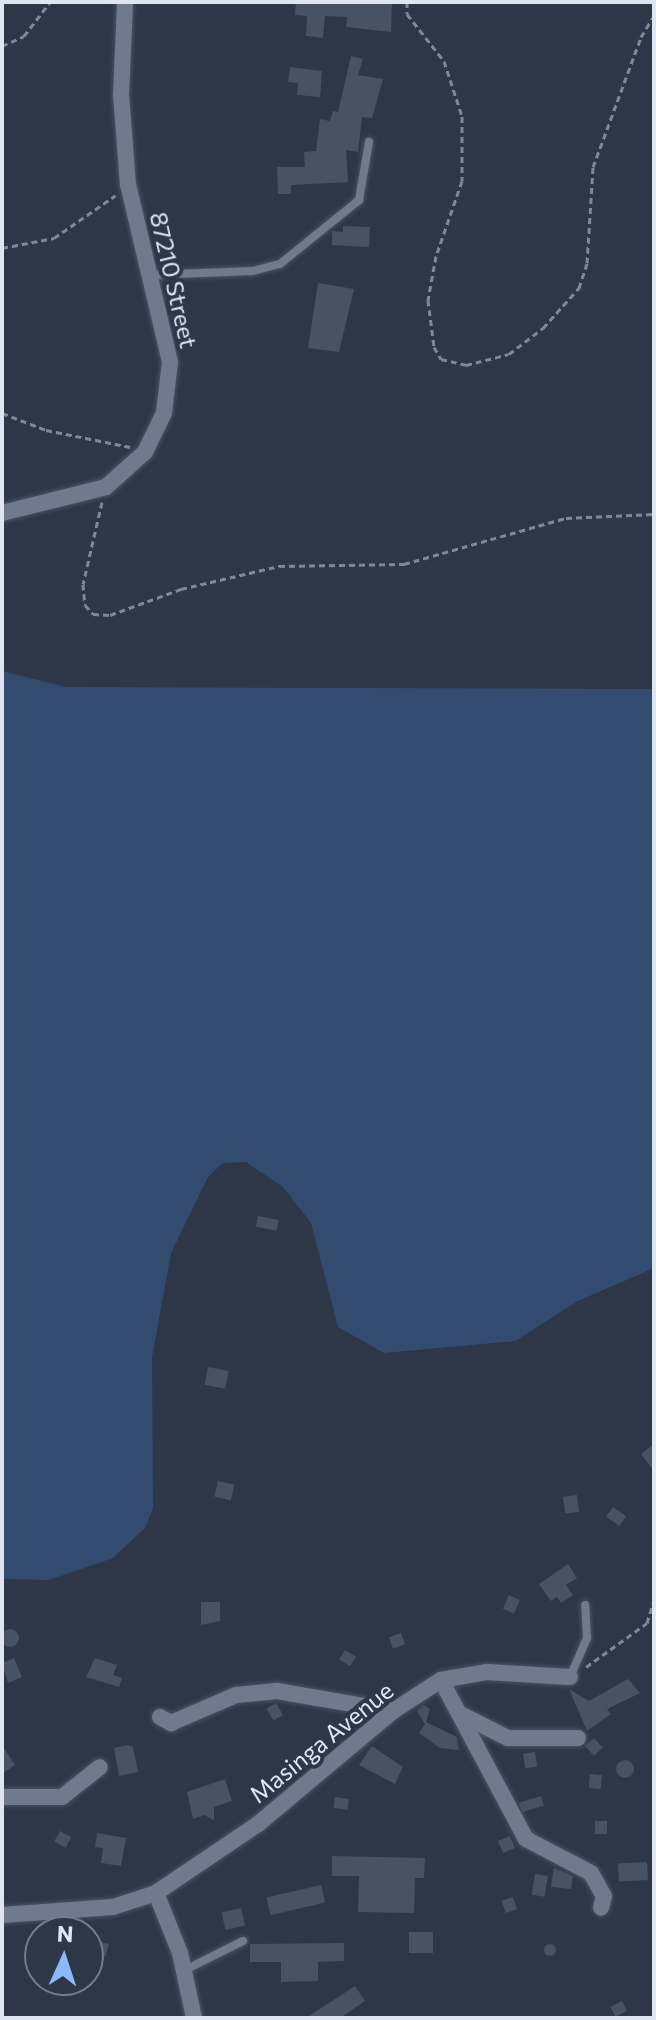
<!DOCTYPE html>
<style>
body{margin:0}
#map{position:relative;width:656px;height:2020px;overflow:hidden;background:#2d3748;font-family:Commissioner,sans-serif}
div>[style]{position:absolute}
.green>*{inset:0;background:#344b70}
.building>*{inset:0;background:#475263;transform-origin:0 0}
.round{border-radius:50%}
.path>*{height:3px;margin-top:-1.5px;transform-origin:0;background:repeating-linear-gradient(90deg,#808896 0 6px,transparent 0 10px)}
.roads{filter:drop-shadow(0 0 2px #4a5361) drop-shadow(0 0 2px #4a5361)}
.lane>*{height:8px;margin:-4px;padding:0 4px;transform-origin:4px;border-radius:4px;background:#6f7b8d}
.street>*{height:16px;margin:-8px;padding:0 8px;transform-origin:8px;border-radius:8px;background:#6f7b8d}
span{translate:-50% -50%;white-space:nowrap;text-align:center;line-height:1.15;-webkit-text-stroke:8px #2d3748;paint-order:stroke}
.street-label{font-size:24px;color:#e0e6f1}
.frame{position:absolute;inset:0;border:4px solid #e0e6f1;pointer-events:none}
.north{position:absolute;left:24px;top:1916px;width:80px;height:80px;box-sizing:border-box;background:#2d3748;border:2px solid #757d8c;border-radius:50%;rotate:3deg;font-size:22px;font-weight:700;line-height:32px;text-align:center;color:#e0e6f1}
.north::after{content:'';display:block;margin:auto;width:28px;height:36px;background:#8eb8fd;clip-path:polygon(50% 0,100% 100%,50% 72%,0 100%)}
</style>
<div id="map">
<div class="green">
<div style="clip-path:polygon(2px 671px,66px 687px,654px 689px,654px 1268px,578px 1301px,515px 1341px,384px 1353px,338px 1327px,311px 1223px,283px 1187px,246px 1162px,223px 1163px,208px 1177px,171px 1253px,152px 1357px,153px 1508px,145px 1528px,113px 1558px,49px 1580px,2px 1579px)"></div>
</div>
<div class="building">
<div style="clip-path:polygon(296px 2px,392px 2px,391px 32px,346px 27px,347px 17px,325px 16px,323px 38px,306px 36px,307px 16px,295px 15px)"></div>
<div style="clip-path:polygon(351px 56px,363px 59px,358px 75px,383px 79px,372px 118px,362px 117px,358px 152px,346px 150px,348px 182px,291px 185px,291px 194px,278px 194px,277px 167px,305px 167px,304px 152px,316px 151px,320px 119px,330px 121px,333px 111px,338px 112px)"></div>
<div style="clip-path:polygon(290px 67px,322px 71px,320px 97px,297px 95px,298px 83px,288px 82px)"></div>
<div style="clip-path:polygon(343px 226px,370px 227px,369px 247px,332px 245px,332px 231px,343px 232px)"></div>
<div style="clip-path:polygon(318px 283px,354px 289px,339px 352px,308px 348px)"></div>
<div style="left:258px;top:1216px;width:21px;height:11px;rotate:11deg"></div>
<div style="left:208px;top:1367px;width:21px;height:18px;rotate:11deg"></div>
<div style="clip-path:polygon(654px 1444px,654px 1471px,641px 1454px)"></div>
<div style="left:218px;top:1481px;width:17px;height:16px;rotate:13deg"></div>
<div style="left:577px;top:1495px;width:17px;height:14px;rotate:83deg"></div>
<div style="left:613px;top:1507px;width:16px;height:12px;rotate:35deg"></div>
<div style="clip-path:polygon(568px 1564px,577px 1578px,566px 1585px,573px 1595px,561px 1603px,557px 1597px,551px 1601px,539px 1584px)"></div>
<div style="left:509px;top:1595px;width:12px;height:15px;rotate:24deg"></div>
<div style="clip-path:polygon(201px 1602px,220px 1602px,220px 1621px,201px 1625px)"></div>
<div class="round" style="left:1px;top:1629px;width:18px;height:18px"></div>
<div style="left:401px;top:1633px;width:12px;height:13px;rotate:70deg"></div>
<div style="left:345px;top:1650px;width:13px;height:11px;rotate:32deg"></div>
<div style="clip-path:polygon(14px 1658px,22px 1677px,8px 1683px,2px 1663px)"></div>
<div style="clip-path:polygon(95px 1658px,117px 1665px,113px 1675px,122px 1678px,119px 1687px,86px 1677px)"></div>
<div style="clip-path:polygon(628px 1679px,640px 1693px,607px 1709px,611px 1714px,587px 1731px,569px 1689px,589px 1701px)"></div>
<div style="left:276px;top:1703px;width:14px;height:11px;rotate:60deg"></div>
<div style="clip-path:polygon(423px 1705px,430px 1709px,426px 1722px,457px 1737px,459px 1750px,440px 1748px,419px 1733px,425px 1724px,417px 1711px)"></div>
<div style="left:594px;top:1738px;width:13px;height:12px;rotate:48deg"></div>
<div style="clip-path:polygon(2px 1745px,15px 1765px,2px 1774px)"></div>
<div style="clip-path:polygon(128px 1745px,133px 1747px,138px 1772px,119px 1776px,114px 1748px)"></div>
<div style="clip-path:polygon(372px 1746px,403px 1767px,395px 1784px,359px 1765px)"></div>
<div style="left:535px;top:1752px;width:15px;height:12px;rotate:82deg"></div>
<div class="round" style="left:616px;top:1760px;width:18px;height:18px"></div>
<div style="left:590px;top:1774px;width:12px;height:14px;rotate:5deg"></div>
<div style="clip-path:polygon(225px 1779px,232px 1801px,214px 1807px,214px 1820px,204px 1815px,193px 1819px,187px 1792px)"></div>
<div style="left:541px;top:1796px;width:10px;height:23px;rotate:73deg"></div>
<div style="left:335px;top:1797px;width:14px;height:11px;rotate:8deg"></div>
<div style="left:595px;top:1821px;width:12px;height:13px"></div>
<div style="left:60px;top:1831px;width:13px;height:12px;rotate:29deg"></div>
<div style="clip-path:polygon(97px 1833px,126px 1838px,121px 1866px,101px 1863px,103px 1848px,95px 1847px)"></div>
<div style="left:510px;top:1836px;width:13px;height:13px;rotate:67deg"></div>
<div style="clip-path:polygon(332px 1856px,425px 1858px,424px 1878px,415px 1878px,414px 1913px,358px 1912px,359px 1876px,332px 1876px)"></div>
<div style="left:647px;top:1862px;width:18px;height:29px;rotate:87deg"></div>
<div style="clip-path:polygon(554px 1868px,573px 1876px,571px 1889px,551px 1887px)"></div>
<div style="left:535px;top:1874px;width:13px;height:21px;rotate:9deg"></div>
<div style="left:321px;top:1885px;width:18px;height:56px;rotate:77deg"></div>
<div style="left:513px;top:1897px;width:13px;height:12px;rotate:72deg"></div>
<div style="left:241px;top:1908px;width:18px;height:20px;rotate:77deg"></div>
<div style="left:409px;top:1932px;width:24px;height:21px"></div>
<div style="left:96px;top:1941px;width:13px;height:13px;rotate:13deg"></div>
<div style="clip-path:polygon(344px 1943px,344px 1961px,318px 1962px,318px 1981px,281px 1982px,281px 1962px,250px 1962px,250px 1944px)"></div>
<div class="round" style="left:544px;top:1944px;width:12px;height:12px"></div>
<div style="clip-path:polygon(355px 1986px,365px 2001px,340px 2018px,306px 2018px)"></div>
<div style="left:622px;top:2001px;width:11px;height:13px;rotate:63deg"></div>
</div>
<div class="path">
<div style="left:407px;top:2px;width:12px;rotate:90deg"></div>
<div style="left:407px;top:14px;width:60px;rotate:51.8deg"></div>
<div style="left:444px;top:61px;width:58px;rotate:71.9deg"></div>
<div style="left:462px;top:116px;width:65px;rotate:90deg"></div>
<div style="left:462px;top:181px;width:79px;rotate:109.1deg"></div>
<div style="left:436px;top:256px;width:45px;rotate:100.3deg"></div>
<div style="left:428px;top:300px;width:47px;rotate:82.7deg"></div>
<div style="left:434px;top:347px;width:14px;rotate:60deg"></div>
<div style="left:441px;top:359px;width:26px;rotate:13deg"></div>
<div style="left:466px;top:365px;width:44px;rotate:-14.3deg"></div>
<div style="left:509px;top:354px;width:43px;rotate:-37.4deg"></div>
<div style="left:543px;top:328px;width:54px;rotate:-48deg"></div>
<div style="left:579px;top:288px;width:26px;rotate:-72deg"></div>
<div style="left:587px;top:263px;width:96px;rotate:-86.4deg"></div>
<div style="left:593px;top:167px;width:139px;rotate:-69.7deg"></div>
<div style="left:641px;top:37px;width:26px;rotate:-59deg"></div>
<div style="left:2px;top:46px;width:24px;rotate:-24deg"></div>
<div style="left:24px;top:36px;width:43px;rotate:-52.6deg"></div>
<div style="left:2px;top:248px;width:53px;rotate:-10.9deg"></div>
<div style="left:54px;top:238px;width:75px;rotate:-34.7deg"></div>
<div style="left:2px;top:413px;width:47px;rotate:21.1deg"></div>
<div style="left:46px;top:430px;width:86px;rotate:11.4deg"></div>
<div style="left:102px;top:502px;width:84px;rotate:103deg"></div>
<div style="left:83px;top:584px;width:21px;rotate:85deg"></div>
<div style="left:85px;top:605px;width:12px;rotate:48deg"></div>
<div style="left:93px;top:614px;width:17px;rotate:3deg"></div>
<div style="left:110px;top:615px;width:76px;rotate:-20.1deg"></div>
<div style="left:181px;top:589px;width:101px;rotate:-13.2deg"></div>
<div style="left:279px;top:566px;width:125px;rotate:-0.9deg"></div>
<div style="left:404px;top:564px;width:168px;rotate:-15.9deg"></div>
<div style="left:566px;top:518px;width:88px;rotate:-2.6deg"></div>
<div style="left:586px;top:1667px;width:75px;rotate:-35.8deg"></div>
<div style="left:647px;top:1623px;width:24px;rotate:-73deg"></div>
</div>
<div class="roads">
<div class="lane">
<div style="left:150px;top:275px;width:103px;rotate:-2.2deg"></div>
<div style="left:253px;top:271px;width:28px;rotate:-15deg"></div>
<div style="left:280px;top:264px;width:102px;rotate:-39deg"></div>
<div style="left:359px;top:200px;width:59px;rotate:-80.2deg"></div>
<div style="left:570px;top:1677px;width:43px;rotate:-66.4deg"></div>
<div style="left:587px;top:1638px;width:33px;rotate:-93deg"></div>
<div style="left:185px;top:1970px;width:65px;rotate:-26.6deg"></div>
</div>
<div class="street">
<div style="left:2px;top:513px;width:107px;rotate:-14deg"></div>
<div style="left:106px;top:487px;width:52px;rotate:-41.9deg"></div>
<div style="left:145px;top:452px;width:43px;rotate:-64deg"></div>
<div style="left:164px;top:413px;width:51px;rotate:-83.3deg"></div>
<div style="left:170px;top:362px;width:182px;rotate:-103.3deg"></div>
<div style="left:128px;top:185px;width:90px;rotate:-94.4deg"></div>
<div style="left:121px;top:95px;width:93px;rotate:-87.5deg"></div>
<div style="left:441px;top:1680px;width:180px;rotate:61.9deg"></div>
<div style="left:526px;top:1839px;width:73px;rotate:27.6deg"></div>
<div style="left:591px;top:1873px;width:26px;rotate:61deg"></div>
<div style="left:604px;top:1896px;width:12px;rotate:104deg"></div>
<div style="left:462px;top:1715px;width:51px;rotate:26.6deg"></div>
<div style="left:508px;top:1738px;width:70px"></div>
<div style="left:160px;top:1717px;width:13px;rotate:29deg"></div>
<div style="left:171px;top:1723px;width:71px;rotate:-23.3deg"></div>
<div style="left:236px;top:1695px;width:41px;rotate:-5.6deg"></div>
<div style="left:277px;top:1691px;width:118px;rotate:9.8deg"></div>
<div style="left:2px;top:1797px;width:60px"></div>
<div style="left:62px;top:1797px;width:48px;rotate:-38.3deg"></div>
<div style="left:156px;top:1893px;width:65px;rotate:68.2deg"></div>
<div style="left:180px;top:1953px;width:66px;rotate:77.8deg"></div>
<div style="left:2px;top:1915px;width:111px;rotate:-4.1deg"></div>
<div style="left:113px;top:1907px;width:45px;rotate:-18deg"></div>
<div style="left:156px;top:1893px;width:123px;rotate:-34.1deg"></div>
<div style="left:258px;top:1824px;width:176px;rotate:-39.9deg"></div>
<div style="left:393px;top:1711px;width:57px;rotate:-32.9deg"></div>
<div style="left:441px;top:1680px;width:47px;rotate:-9.9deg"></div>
<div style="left:487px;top:1672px;width:83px;rotate:3.4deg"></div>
</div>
</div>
<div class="street-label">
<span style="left:174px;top:280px;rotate:77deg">87210 Street</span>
<span style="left:321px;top:1742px;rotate:-39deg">Masinga Avenue</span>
</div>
<div class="frame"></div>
<div class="north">N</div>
</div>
